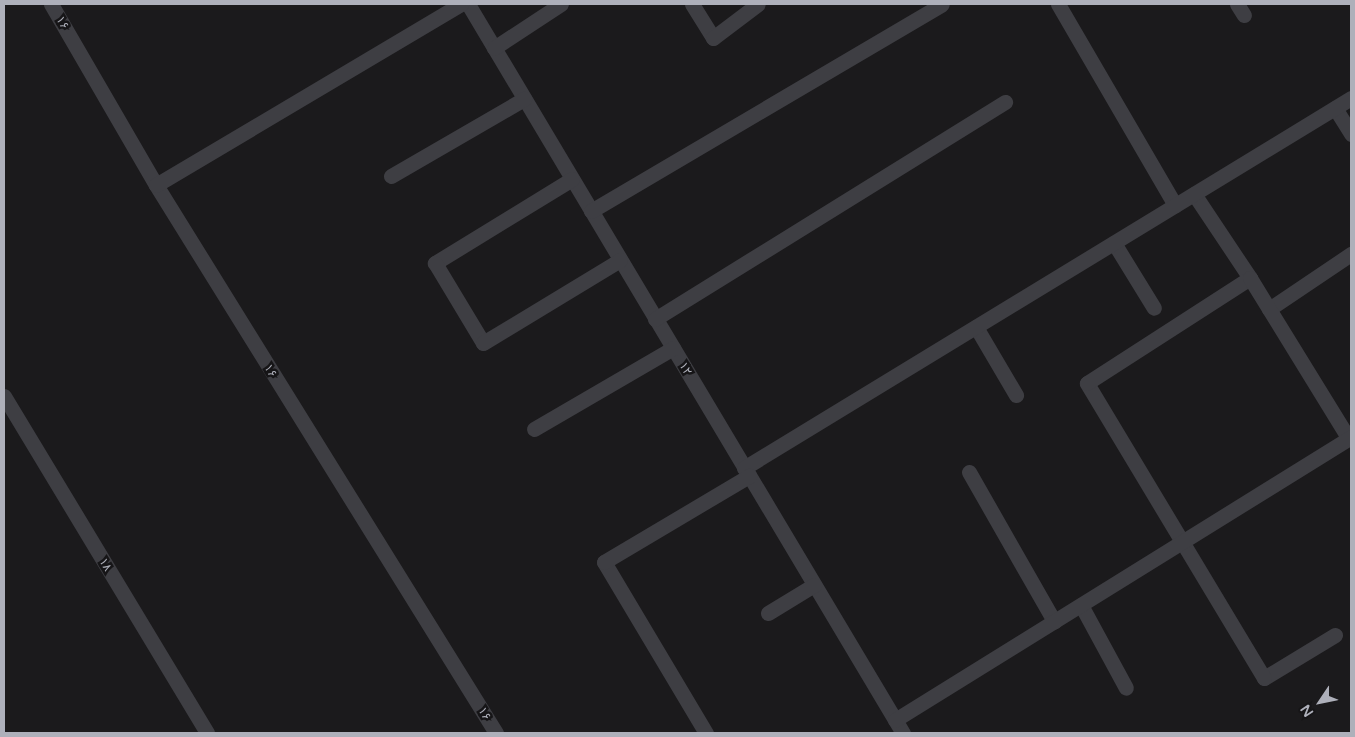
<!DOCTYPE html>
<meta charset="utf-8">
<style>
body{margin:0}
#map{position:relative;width:1355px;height:737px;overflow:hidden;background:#1b1a1c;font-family:"Varela Round",sans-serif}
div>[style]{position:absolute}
.minor>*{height:15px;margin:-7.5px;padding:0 7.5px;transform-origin:7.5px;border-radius:7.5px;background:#3e3e43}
span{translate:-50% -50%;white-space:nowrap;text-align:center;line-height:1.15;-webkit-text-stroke:5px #161517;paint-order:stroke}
.street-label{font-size:12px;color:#aeb0ba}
.frame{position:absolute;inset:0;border:5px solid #aeb0ba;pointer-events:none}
.north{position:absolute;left:1295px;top:677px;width:50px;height:50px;-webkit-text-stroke:4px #161517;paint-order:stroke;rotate:236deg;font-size:14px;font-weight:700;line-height:20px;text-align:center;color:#aeb0ba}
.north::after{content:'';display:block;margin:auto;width:18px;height:22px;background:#aeb0ba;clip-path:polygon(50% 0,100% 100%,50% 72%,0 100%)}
</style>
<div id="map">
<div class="minor">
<div style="left:51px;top:4px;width:209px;rotate:59.9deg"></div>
<div style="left:156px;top:185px;width:645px;rotate:58.18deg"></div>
<div style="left:468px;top:4px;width:849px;rotate:59.18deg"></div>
<div style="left:692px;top:4px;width:40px;rotate:58deg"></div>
<div style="left:713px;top:38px;width:56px;rotate:-37.1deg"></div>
<div style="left:1058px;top:4px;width:233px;rotate:59.8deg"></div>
<div style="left:1237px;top:4px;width:13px;rotate:58deg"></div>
<div style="left:494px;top:48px;width:80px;rotate:-33.3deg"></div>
<div style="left:1335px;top:108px;width:31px;rotate:58deg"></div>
<div style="left:391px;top:176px;width:154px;rotate:-30.1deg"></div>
<div style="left:572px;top:179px;width:161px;rotate:148.5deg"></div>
<div style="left:435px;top:263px;width:93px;rotate:59deg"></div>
<div style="left:483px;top:343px;width:160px;rotate:-31.2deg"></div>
<div style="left:156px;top:185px;width:355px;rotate:-30.7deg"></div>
<div style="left:1194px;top:194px;width:101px;rotate:56.3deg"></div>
<div style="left:591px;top:211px;width:407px;rotate:-30.5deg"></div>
<div style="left:1114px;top:243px;width:76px;rotate:58.4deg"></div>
<div style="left:1269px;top:309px;width:99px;rotate:-33.9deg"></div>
<div style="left:655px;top:319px;width:412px;rotate:-31.8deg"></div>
<div style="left:976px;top:327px;width:79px;rotate:59.5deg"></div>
<div style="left:4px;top:396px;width:393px;rotate:58.9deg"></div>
<div style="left:534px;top:429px;width:161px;rotate:-30.2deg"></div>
<div style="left:744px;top:468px;width:711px;rotate:-31.36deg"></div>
<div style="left:969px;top:472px;width:172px;rotate:60.3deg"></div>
<div style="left:1081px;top:605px;width:94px;rotate:61.5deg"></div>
<div style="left:768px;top:613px;width:54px;rotate:-31.3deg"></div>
<div style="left:1335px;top:635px;width:83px;rotate:148.8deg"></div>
<div style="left:1264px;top:678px;width:344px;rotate:-121deg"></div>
<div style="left:1087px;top:383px;width:194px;rotate:-32.8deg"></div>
<div style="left:1250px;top:278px;width:189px;rotate:58.4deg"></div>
<div style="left:895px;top:720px;width:537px;rotate:-31.82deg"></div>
<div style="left:706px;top:733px;width:199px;rotate:-120.8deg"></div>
<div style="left:604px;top:562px;width:169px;rotate:-30.7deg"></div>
</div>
<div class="street-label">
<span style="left:62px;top:23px;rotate:60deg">۱۶</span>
<span style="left:685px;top:369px;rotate:59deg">۱۲</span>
<span style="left:270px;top:371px;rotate:58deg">۱۶</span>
<span style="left:105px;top:565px;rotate:59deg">۱۸</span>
<span style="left:484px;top:714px;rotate:59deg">۱۶</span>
</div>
<div class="frame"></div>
<div class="north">N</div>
</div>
